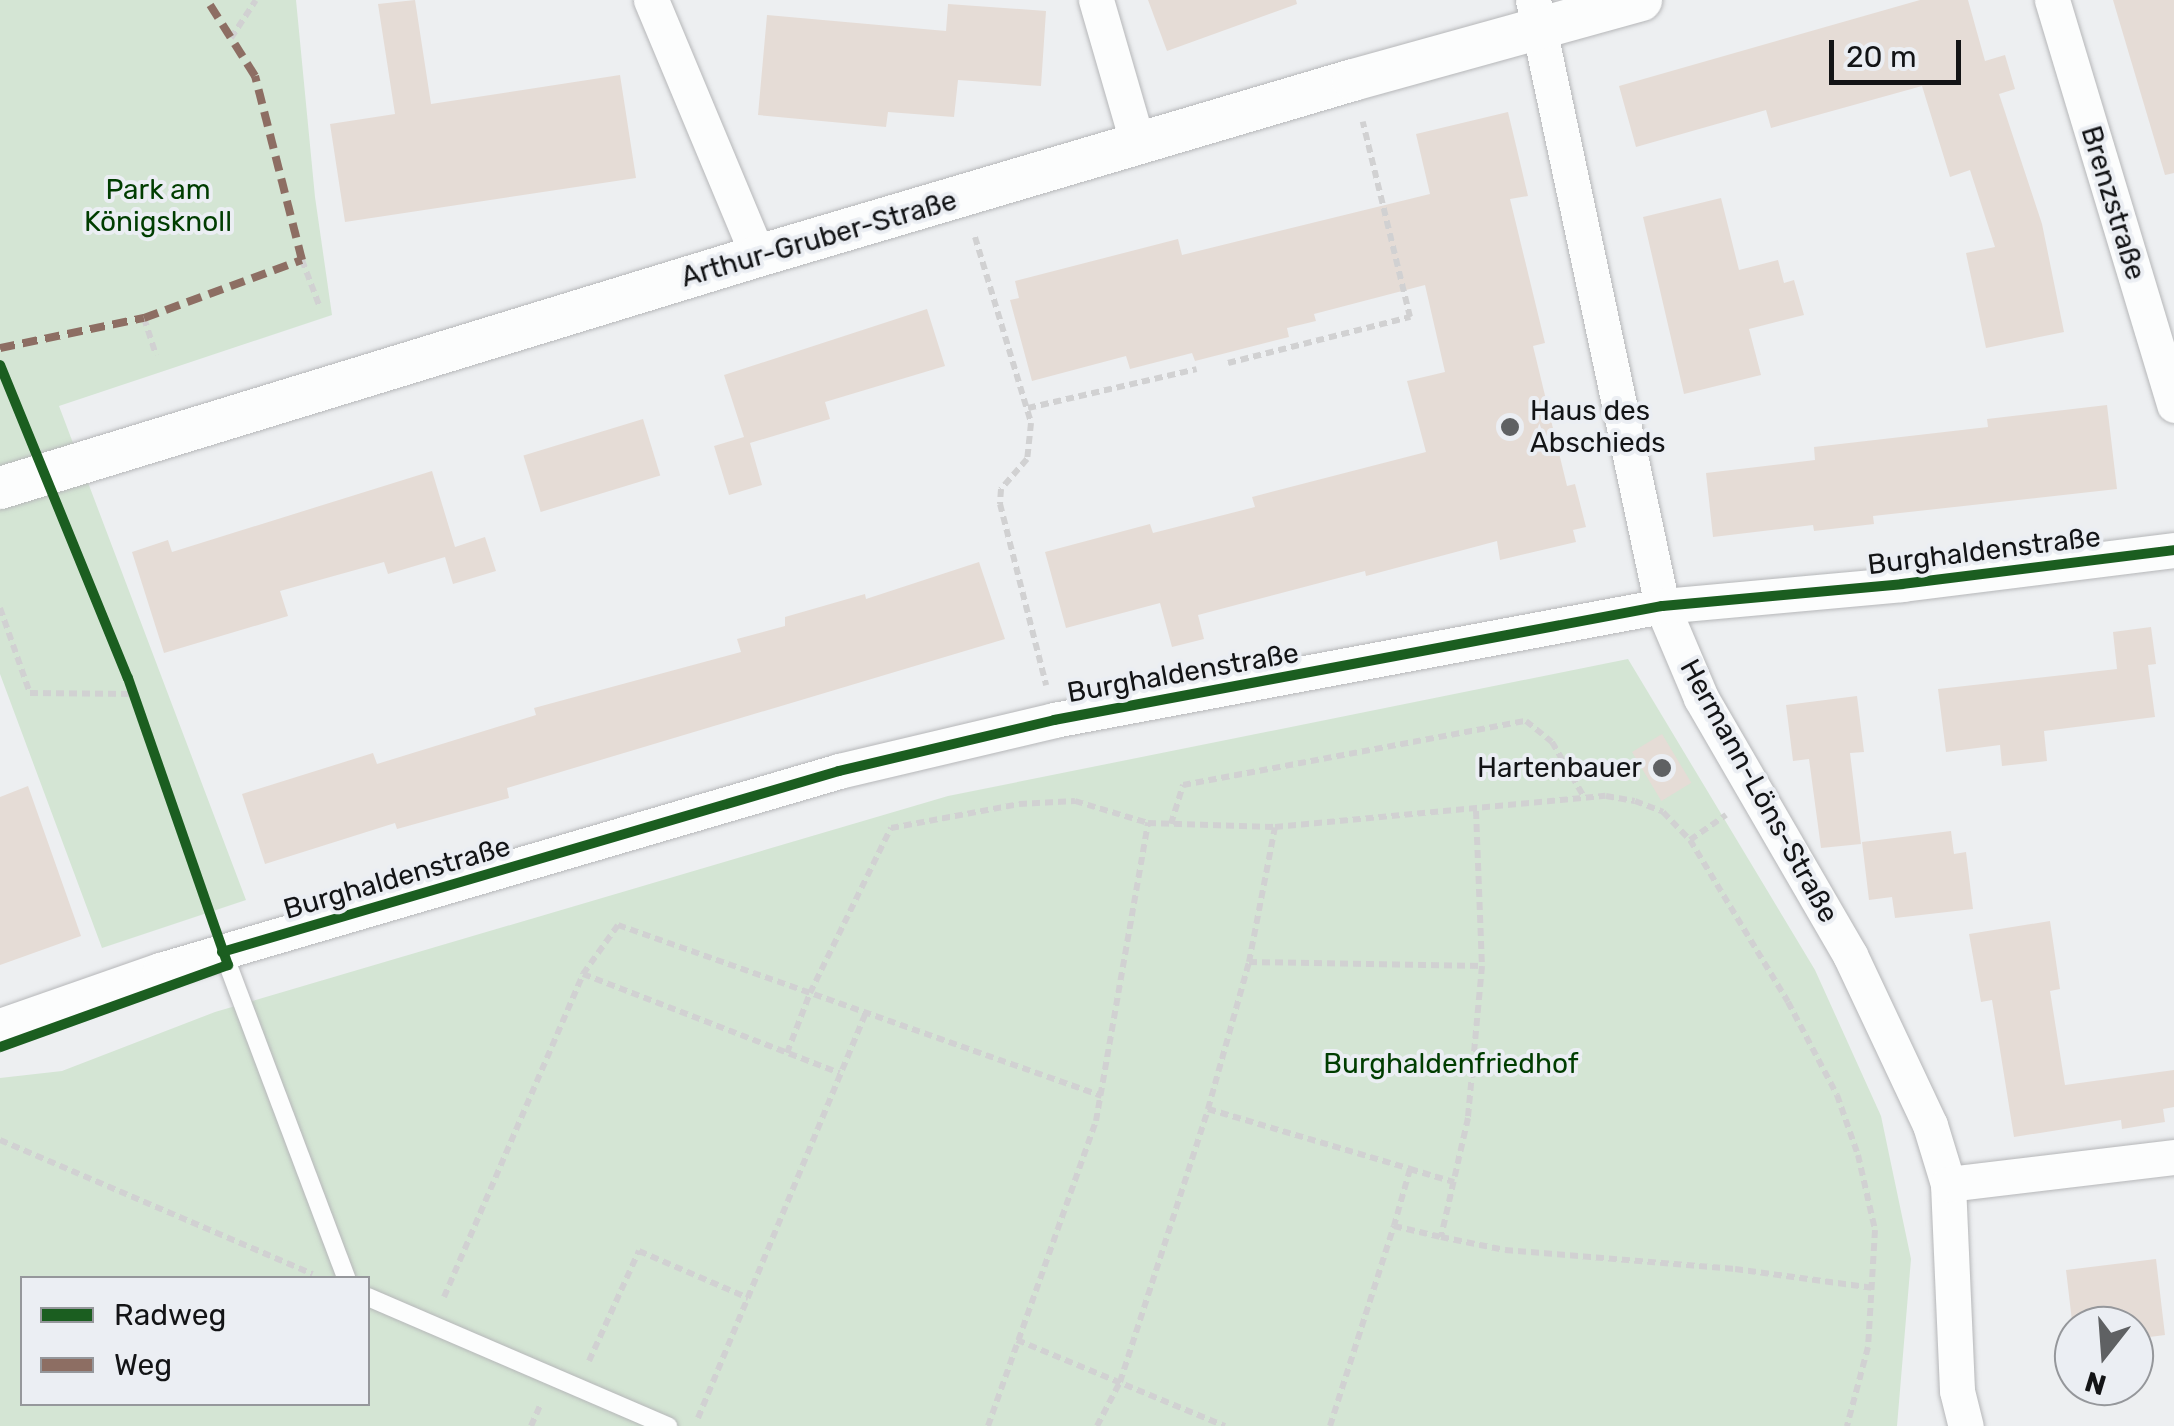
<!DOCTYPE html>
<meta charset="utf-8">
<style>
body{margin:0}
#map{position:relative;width:2174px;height:1426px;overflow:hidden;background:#edeff1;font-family:Rubik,sans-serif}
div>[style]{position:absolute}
.green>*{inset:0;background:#d4e5d4}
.building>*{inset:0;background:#e5dcd6;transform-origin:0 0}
.path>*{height:6px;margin-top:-3px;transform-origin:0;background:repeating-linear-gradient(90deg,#d1d1d2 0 8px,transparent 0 13px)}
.roads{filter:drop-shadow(0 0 2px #b6b7b9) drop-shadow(0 0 2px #b6b7b9)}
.service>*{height:18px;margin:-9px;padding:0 9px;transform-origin:9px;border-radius:9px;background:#fcfdfd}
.minor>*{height:35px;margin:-17.5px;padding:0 17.5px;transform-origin:17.5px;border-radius:17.5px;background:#fcfdfd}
.tertiary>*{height:42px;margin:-21px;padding:0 21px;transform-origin:21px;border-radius:21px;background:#fcfdfd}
.quiet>*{height:8px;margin-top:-4px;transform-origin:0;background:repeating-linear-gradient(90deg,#8d6e63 0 15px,transparent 0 23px)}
.cycleway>*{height:10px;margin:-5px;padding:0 5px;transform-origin:5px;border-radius:5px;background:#1b5e20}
.dots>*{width:28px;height:28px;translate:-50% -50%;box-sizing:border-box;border:5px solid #ebeef3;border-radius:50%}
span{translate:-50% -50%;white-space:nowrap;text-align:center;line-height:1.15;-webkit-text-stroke:8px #ebeef3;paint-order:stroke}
.park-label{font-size:28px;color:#003d00}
.street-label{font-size:28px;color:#131416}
.poi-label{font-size:28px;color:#131416}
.left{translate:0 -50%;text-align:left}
.right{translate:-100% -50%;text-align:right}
.legend{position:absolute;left:20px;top:1276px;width:350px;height:130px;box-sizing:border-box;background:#ebeef3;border:2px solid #95979b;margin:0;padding:12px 18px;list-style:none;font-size:30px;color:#131416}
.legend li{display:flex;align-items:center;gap:20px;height:50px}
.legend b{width:50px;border:2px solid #95979b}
.north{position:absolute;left:2054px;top:1306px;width:100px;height:100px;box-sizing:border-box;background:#ebeef3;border:2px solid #95979b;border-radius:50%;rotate:197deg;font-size:28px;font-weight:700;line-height:40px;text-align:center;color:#131416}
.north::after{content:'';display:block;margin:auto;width:35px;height:45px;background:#5f6163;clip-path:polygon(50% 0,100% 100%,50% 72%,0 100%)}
.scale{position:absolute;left:1829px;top:40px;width:132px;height:45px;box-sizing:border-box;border:5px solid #131416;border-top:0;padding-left:12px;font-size:30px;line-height:35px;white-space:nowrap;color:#131416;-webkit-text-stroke:8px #ebeef3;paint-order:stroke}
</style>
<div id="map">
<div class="green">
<div style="clip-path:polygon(0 0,296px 0,315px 197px,332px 315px,59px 406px,246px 900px,102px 948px,0 674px)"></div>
<div style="clip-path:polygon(evenodd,1628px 659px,1815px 970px,1881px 1116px,1911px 1259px,1897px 1426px,0 1426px,0 1078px,62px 1071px,215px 1012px,948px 796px,1628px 659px,22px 1278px,368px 1278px,368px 1404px,22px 1404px,22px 1278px)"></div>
</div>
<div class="building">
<div style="clip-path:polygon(415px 0,431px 104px,620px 75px,636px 178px,345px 222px,330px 124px,395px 114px,378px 4px)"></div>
<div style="clip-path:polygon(1148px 0,1296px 0,1297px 4px,1167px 51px)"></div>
<div style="clip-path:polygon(1920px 0,1968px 0,1985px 61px,2005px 55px,2015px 89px,1999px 94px,2042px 224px,2064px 332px,1986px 348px,1966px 253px,1995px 247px,1970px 170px,1950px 177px,1922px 86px,1771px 128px,1766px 110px,1636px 147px,1619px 86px)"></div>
<div style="clip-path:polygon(2113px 0,2174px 0,2174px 173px,2165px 175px)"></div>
<div style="clip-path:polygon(948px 4px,1046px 11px,1041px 86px,958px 80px,954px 117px,888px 112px,886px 127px,758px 115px,767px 15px,946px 31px)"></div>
<div style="clip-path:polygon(1508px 112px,1528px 196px,1510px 199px,1545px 343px,1533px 346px,1567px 486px,1575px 484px,1586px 527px,1573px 530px,1576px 542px,1500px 560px,1497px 541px,1366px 576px,1365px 571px,1198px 615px,1204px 639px,1172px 647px,1160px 603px,1066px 628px,1045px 552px,1150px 524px,1153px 533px,1255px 507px,1252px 497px,1426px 452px,1407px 381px,1445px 372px,1425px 285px,1314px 314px,1316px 321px,1287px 328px,1289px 337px,1195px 361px,1192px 353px,1130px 369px,1126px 356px,1032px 381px,1010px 300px,1019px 298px,1015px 281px,1178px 239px,1182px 255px,1430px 194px,1416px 134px)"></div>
<div style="clip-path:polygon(1721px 198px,1739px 270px,1778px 260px,1784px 283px,1794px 280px,1804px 315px,1749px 329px,1761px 375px,1684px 394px,1643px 217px)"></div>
<div style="clip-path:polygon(927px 309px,945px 366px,825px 402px,830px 419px,750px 443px,762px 485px,729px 495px,714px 446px,744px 437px,724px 375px)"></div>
<div style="clip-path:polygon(2107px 405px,2117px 489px,1873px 516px,1874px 524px,1814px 531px,1813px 525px,1713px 537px,1706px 473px,1815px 460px,1814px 447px,1988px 427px,1987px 419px)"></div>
<div style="left:643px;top:419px;width:59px;height:125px;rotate:73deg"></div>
<div style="clip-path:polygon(432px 471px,455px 547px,485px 537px,496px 571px,453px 584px,445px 557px,388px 574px,384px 562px,280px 591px,288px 616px,164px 653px,132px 552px,168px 540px,172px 552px)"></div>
<div style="clip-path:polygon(979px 562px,1005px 639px,507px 788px,509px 798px,397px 829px,395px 823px,265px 864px,242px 794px,373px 753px,377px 764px,536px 715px,534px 708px,741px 652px,737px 639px,785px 626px,785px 617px,865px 594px,866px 599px)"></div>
<div style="clip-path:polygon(2151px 627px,2156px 664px,2148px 665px,2155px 717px,2044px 731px,2047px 761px,2002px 766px,2000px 745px,1946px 752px,1938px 689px,2117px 669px,2113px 632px)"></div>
<div style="clip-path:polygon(1857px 696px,1864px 752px,1850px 753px,1861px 844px,1821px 848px,1809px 759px,1793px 761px,1786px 705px)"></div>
<div style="left:1662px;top:734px;width:57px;height:35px;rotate:59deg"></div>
<div style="clip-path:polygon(28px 786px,81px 936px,0 965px,0 797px)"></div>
<div style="clip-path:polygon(1951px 831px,1954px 854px,1966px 852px,1973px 909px,1895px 918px,1892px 897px,1869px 900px,1862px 842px)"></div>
<div style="clip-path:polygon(2050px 921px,2060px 989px,2050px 991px,2065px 1085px,2174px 1070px,2174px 1107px,2163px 1109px,2165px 1122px,2122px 1129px,2121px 1120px,2014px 1137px,1992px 1000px,1981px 1002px,1969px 934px)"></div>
<div style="clip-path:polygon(2156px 1259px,2165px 1335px,2134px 1339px,2134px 1326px,2074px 1326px,2074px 1338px,2066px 1270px)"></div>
</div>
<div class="path">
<div style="left:231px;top:38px;width:45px;rotate:-56.7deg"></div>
<div style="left:975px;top:237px;width:194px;rotate:73.2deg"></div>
<div style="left:1031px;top:423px;width:36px;rotate:96deg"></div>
<div style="left:1027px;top:459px;width:40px;rotate:131deg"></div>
<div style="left:1001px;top:489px;width:15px;rotate:94deg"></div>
<div style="left:1000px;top:504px;width:187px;rotate:75.7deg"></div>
<div style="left:302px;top:260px;width:48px;rotate:69.3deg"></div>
<div style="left:144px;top:318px;width:39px;rotate:72deg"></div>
<div style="left:1228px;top:363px;width:188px;rotate:-14.2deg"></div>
<div style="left:1410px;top:317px;width:201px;rotate:-103.6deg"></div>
<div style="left:1028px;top:408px;width:173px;rotate:-13deg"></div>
<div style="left:0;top:608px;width:90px;rotate:70.6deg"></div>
<div style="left:30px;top:693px;width:104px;rotate:0.6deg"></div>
<div style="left:1476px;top:811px;width:155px;rotate:87.8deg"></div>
<div style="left:1482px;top:966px;width:153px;rotate:95.3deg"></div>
<div style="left:1468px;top:1118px;width:122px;rotate:102.8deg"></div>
<div style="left:1441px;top:1237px;width:65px;rotate:11.5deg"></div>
<div style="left:1505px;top:1250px;width:231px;rotate:4.7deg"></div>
<div style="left:1735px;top:1269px;width:140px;rotate:7.8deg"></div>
<div style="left:1171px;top:824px;width:41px;rotate:-72.9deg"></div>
<div style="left:1183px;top:785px;width:349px;rotate:-10.6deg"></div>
<div style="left:1526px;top:721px;width:33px;rotate:39deg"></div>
<div style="left:1552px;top:742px;width:64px;rotate:59.8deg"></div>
<div style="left:1690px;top:840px;width:44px;rotate:-34.8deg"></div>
<div style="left:1249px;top:962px;width:233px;rotate:1deg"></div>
<div style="left:583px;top:974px;width:275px;rotate:21.1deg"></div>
<div style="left:787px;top:1053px;width:64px;rotate:-69deg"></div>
<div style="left:810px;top:993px;width:184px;rotate:-63.9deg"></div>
<div style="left:891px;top:828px;width:130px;rotate:-10.6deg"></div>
<div style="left:1019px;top:804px;width:56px;rotate:-3.1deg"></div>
<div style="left:1075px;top:801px;width:76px;rotate:16.8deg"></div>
<div style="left:1148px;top:823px;width:127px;rotate:1.8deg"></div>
<div style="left:1208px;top:1109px;width:211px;rotate:16.5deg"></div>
<div style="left:1410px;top:1169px;width:59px;rotate:105.7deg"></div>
<div style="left:0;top:1140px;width:340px;rotate:23.2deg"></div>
<div style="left:1410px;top:1169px;width:46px;rotate:16.5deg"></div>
<div style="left:444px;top:1297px;width:352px;rotate:-66.7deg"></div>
<div style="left:583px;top:974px;width:60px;rotate:-54.5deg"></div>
<div style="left:618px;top:925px;width:513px;rotate:19.46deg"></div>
<div style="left:1017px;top:1340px;width:225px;rotate:22.5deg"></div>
<div style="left:589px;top:1361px;width:121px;rotate:-65.6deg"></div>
<div style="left:639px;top:1251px;width:119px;rotate:23.3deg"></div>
<div style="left:698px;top:1418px;width:438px;rotate:-67.5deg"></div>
<div style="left:531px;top:1426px;width:24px;rotate:-66deg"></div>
<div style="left:988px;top:1426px;width:324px;rotate:-70.5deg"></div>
<div style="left:1096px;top:1121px;width:303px;rotate:-80.1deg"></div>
<div style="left:1097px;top:1426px;width:50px;rotate:-62.4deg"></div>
<div style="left:1120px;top:1382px;width:287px;rotate:-72.1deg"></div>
<div style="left:1208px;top:1109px;width:153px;rotate:-74.4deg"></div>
<div style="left:1249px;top:962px;width:137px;rotate:-79.1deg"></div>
<div style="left:1275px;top:827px;width:332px;rotate:-5.4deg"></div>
<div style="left:1606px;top:796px;width:29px;rotate:10deg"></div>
<div style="left:1635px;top:801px;width:30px;rotate:21deg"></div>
<div style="left:1663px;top:812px;width:39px;rotate:46deg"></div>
<div style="left:1690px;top:840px;width:189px;rotate:58.8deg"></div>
<div style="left:1788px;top:1002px;width:105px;rotate:62.2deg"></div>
<div style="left:1837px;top:1095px;width:64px;rotate:70.7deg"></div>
<div style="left:1858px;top:1155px;width:77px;rotate:77.2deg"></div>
<div style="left:1875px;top:1230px;width:117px;rotate:93.4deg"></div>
<div style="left:1868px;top:1347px;width:82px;rotate:104.9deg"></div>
<div style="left:1330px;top:1426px;width:210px;rotate:-72.3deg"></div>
<div style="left:1394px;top:1226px;width:48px;rotate:13.2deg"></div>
</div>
<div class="roads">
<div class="service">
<div style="left:228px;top:965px;width:335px;rotate:69.3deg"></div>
<div style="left:368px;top:1297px;width:327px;rotate:23.3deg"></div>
</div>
<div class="minor">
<div style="left:651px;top:0;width:277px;rotate:67.3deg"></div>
<div style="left:1096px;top:0;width:151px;rotate:73.8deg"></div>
<div style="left:1533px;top:0;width:620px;rotate:77.98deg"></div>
<div style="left:1662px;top:606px;width:100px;rotate:67deg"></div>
<div style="left:1701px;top:698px;width:297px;rotate:59.9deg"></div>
<div style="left:1850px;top:955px;width:188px;rotate:64.8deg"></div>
<div style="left:1930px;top:1125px;width:62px;rotate:73deg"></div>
<div style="left:1948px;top:1184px;width:207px;rotate:87.5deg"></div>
<div style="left:1957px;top:1391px;width:36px;rotate:76deg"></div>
<div style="left:2052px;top:0;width:423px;rotate:73.2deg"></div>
<div style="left:0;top:1026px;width:170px;rotate:-19.3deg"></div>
<div style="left:160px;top:970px;width:708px;rotate:-16.33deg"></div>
<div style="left:839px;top:771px;width:221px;rotate:-13.3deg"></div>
<div style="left:1054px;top:720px;width:619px;rotate:-10.62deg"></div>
<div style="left:1662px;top:606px;width:241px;rotate:-5.2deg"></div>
<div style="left:1902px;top:584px;width:274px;rotate:-7.1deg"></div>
<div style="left:1948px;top:1184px;width:228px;rotate:-6.8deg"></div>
</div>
<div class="tertiary">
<div style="left:0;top:488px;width:793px;rotate:-17.02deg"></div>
<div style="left:758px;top:256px;width:620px;rotate:-16.48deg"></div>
<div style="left:1353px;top:80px;width:299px;rotate:-15.5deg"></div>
</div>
</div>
<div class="quiet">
<div style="left:0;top:348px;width:147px;rotate:-11.8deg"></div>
<div style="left:144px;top:318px;width:168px;rotate:-20.2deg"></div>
<div style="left:302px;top:260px;width:190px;rotate:-104.3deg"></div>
<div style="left:255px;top:76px;width:90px;rotate:-122.3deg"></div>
</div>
<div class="cycleway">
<div style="left:0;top:365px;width:338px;rotate:67.8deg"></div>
<div style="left:128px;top:678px;width:304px;rotate:70.8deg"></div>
<div style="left:228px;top:965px;width:242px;rotate:160.2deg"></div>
<div style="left:222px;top:952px;width:643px;rotate:-16.35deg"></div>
<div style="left:839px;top:771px;width:221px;rotate:-13.3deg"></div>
<div style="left:1054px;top:720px;width:619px;rotate:-10.62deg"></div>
<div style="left:1662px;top:606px;width:241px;rotate:-5.2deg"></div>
<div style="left:1902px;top:584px;width:274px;rotate:-7.1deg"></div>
</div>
<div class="dots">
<div style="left:1510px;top:427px;background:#5f6163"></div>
<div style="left:1662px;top:768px;background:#5f6163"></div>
</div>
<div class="park-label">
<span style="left:158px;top:206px">Park am<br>Königsknoll</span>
<span style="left:1451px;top:1064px">Burghaldenfriedhof</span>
</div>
<div class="street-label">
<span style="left:2113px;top:203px;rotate:73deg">Brenzstraße</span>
<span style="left:819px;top:239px;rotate:-16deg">Arthur-Gruber-Straße</span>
<span style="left:1984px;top:551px;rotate:-7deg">Burghaldenstraße</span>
<span style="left:1183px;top:673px;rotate:-10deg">Burghaldenstraße</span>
<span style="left:1759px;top:791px;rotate:61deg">Hermann-Löns-Straße</span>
<span style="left:397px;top:878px;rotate:-16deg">Burghaldenstraße</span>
</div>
<div class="poi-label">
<span class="left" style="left:1530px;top:427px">Haus des<br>Abschieds</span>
<span class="right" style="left:1642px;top:768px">Hartenbauer</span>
</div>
<ul class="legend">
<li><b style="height:12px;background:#1b5e20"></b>Radweg</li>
<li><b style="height:12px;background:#8d6e63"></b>Weg</li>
</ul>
<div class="north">N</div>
<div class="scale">20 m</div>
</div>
